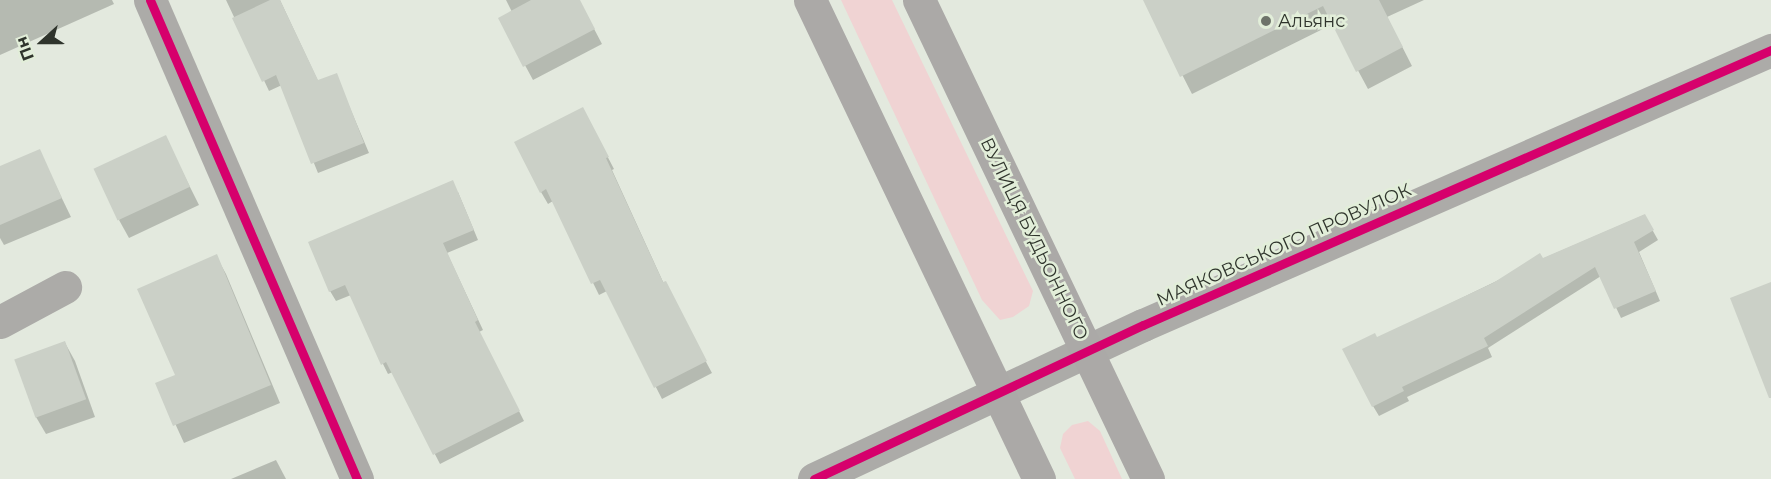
<!DOCTYPE html>
<meta charset="utf-8">
<style>
body{margin:0}
#map{position:relative;width:1771px;height:479px;overflow:hidden;background:#e3e9de;font-family:Montserrat,sans-serif}
div>[style]{position:absolute}
.green>*{inset:0;background:#f0d3d3}
.shadow>*{inset:0;background:#0003}
.building>*{inset:0;background:#cbd0c7;transform-origin:0 0}
.street>*{height:33px;margin:-16.5px;padding:0 16.5px;transform-origin:16.5px;border-radius:16.5px;background:#acaba8}
.secondary>*{height:33px;margin:-16.5px;padding:0 16.5px;transform-origin:16.5px;border-radius:16.5px;background:#aba9a7}
.cycleway>*{height:9px;margin:-4.5px;padding:0 4.5px;transform-origin:4.5px;border-radius:4.5px;background:#d6006c}
.dots>*{width:16px;height:16px;translate:-50% -50%;box-sizing:border-box;border:3px solid #e2eed9;border-radius:50%}
span{translate:-50% -50%;white-space:nowrap;text-align:center;line-height:1.15;-webkit-text-stroke:5px #e2eed9;paint-order:stroke}
.poi-label{font-size:18px;color:#2f342c}
.left{translate:0 -50%;text-align:left}
.street-label{font-size:18px;color:#2f342c}
.north{position:absolute;left:12px;top:12px;width:60px;height:60px;-webkit-text-stroke:4px #e2eed9;paint-order:stroke;rotate:249deg;font-size:16px;font-weight:700;line-height:24px;text-align:center;color:#2f342c}
.north::after{content:'';display:block;margin:auto;width:21px;height:27px;background:#2f342c;clip-path:polygon(50% 0,100% 100%,50% 72%,0 100%)}
</style>
<div id="map">
<div class="green">
<div style="clip-path:polygon(841px 0,892px 0,1033px 291px,1029px 306px,1013px 317px,1000px 320px,982px 300px)"></div>
<div style="clip-path:polygon(1088px 421px,1100px 431px,1122px 479px,1075px 479px,1060px 448px,1063px 434px,1072px 425px)"></div>
</div>
<div class="shadow">
<div style="clip-path:polygon(0 0,112px 0,114px 4px,0 55px)"></div>
<div style="clip-path:polygon(226px 0,280px 0,318px 81px,336px 75px,369px 153px,318px 173px,282px 85px,269px 91px)"></div>
<div style="clip-path:polygon(506px 0,579px 0,602px 44px,533px 80px,500px 19px,512px 12px)"></div>
<div style="clip-path:polygon(1144px 0,1424px 0,1387px 17px,1412px 66px,1368px 89px,1333px 24px,1192px 94px)"></div>
<div style="clip-path:polygon(589px 121px,614px 169px,612px 170px,664px 284px,712px 373px,662px 399px,607px 291px,599px 295px,553px 201px,548px 204px,541px 192px)"></div>
<div style="clip-path:polygon(165px 137px,199px 205px,129px 238px,119px 220px)"></div>
<div style="clip-path:polygon(39px 151px,71px 217px,4px 245px,0 238px,0 167px)"></div>
<div style="clip-path:polygon(458px 192px,478px 240px,447px 253px,483px 330px,479px 332px,524px 421px,440px 464px,393px 372px,388px 374px,383px 364px,351px 295px,336px 301px,330px 291px)"></div>
<div style="clip-path:polygon(1644px 215px,1658px 240px,1639px 252px,1660px 301px,1621px 318px,1601px 276px,1488px 348px,1492px 357px,1407px 397px,1409px 401px,1379px 416px,1373px 406px,1377px 339px,1542px 259px)"></div>
<div style="clip-path:polygon(216px 256px,226px 274px,280px 403px,184px 443px,157px 384px,177px 375px)"></div>
<div style="clip-path:polygon(65px 343px,75px 361px,95px 417px,46px 434px,36px 417px)"></div>
<div style="clip-path:polygon(276px 460px,286px 479px,231px 479px)"></div>
</div>
<div class="building">
<div style="clip-path:polygon(270px 0,280px 0,318px 80px,337px 73px,364px 143px,311px 164px,276px 75px,262px 82px,232px 18px)"></div>
<div style="clip-path:polygon(531px 0,580px 0,595px 29px,523px 67px,498px 18px)"></div>
<div style="clip-path:polygon(1143px 0,1379px 0,1403px 47px,1356px 72px,1323px 6px,1180px 77px)"></div>
<div style="clip-path:polygon(583px 107px,609px 157px,606px 158px,663px 282px,666px 281px,707px 361px,654px 388px,600px 280px,591px 284px,546px 189px,540px 193px,514px 142px)"></div>
<div style="left:166px;top:135px;width:57px;height:80px;rotate:65deg"></div>
<div style="clip-path:polygon(40px 149px,62px 198px,0 225px,0 166px)"></div>
<div style="clip-path:polygon(453px 180px,474px 230px,443px 243px,478px 320px,475px 322px,520px 411px,433px 455px,386px 362px,381px 365px,345px 285px,329px 292px,308px 242px)"></div>
<div style="clip-path:polygon(1645px 214px,1654px 230px,1634px 242px,1656px 291px,1614px 309px,1595px 267px,1484px 338px,1488px 346px,1402px 387px,1404px 391px,1372px 407px,1342px 349px,1375px 333px,1377px 337px,1493px 283px,1540px 253px,1543px 258px)"></div>
<div style="clip-path:polygon(217px 254px,271px 385px,173px 426px,155px 383px,175px 375px,137px 289px)"></div>
<div style="clip-path:polygon(1771px 282px,1771px 398px,1769px 398px,1730px 298px)"></div>
<div style="left:65px;top:341px;width:62px;height:54px;rotate:70deg"></div>
</div>
<div class="street">
<div style="left:150px;top:0;width:522px;rotate:66.63deg"></div>
<div style="left:0;top:322px;width:74px;rotate:-28.3deg"></div>
<div style="left:814px;top:479px;width:363px;rotate:-25.1deg"></div>
<div style="left:1143px;top:325px;width:686px;rotate:-23.65deg"></div>
</div>
<div class="secondary">
<div style="left:810px;top:0;width:531px;rotate:64.45deg"></div>
<div style="left:919px;top:0;width:531px;rotate:64.45deg"></div>
</div>
<div class="cycleway">
<div style="left:150px;top:0;width:522px;rotate:66.63deg"></div>
<div style="left:814px;top:479px;width:363px;rotate:-25.1deg"></div>
<div style="left:1143px;top:325px;width:686px;rotate:-23.65deg"></div>
</div>
<div class="dots">
<div style="left:1266px;top:21px;background:#6e736a"></div>
</div>
<div class="poi-label">
<span class="left" style="left:1278px;top:21px">Альянс</span>
</div>
<div class="street-label">
<span style="left:1034px;top:239px;rotate:64deg">ВУЛИЦЯ БУДЬОННОГО</span>
<span style="left:1284px;top:245px;rotate:-24deg">МАЯКОВСЬКОГО ПРОВУЛОК</span>
</div>
<div class="north">Пн</div>
</div>
